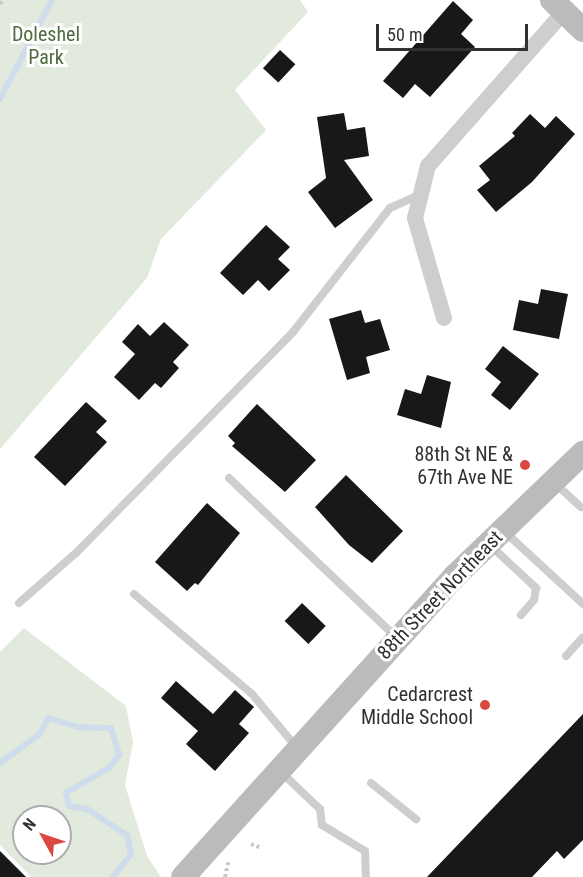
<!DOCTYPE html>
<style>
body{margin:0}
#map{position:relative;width:583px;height:877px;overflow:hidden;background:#fff;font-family:"Roboto Condensed",sans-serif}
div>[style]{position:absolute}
.green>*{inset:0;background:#e2e9dd}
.stream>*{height:6px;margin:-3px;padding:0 3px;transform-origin:3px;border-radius:3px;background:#cedceb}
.building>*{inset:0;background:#181818;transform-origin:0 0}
.path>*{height:4px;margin-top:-2px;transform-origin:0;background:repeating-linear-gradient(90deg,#c8c8c8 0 3px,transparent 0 6px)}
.service>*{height:8px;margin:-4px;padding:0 4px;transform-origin:4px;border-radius:4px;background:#cecece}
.minor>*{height:16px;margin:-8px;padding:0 8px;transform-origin:8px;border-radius:8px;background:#cecece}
.secondary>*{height:24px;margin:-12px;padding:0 12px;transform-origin:12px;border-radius:12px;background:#bbb}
.dots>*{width:16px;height:16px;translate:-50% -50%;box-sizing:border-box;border:3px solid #fff;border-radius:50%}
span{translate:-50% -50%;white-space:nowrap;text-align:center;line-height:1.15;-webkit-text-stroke:6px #fff;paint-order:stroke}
.park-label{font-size:20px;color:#4f6a41}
.poi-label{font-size:20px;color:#313131}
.right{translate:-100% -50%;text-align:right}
.street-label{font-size:20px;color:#313131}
.north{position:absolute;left:12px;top:805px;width:60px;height:60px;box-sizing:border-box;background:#fff;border:2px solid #adadad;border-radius:50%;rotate:310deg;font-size:16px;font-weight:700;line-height:24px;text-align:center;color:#313131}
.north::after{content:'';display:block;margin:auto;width:21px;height:27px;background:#da4841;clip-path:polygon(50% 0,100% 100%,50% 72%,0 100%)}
.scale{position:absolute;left:376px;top:24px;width:152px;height:27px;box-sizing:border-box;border:3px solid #313131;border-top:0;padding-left:8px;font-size:18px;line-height:21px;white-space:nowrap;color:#313131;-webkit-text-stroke:4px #fff;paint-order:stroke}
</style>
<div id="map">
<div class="green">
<div style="clip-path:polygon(0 0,300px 0,308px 12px,235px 90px,266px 130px,161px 239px,147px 278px,0 449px)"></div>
<div style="clip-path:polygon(evenodd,24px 628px,126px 706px,133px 742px,125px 785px,147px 856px,161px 877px,31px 877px,0 845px,0 652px,24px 628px,24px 817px,60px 817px,60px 853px,24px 853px,24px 817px)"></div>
</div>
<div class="stream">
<div style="left:0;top:99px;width:112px;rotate:-62.3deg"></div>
<div style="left:0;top:763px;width:49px;rotate:-35.9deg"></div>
<div style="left:40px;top:734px;width:18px;rotate:-63deg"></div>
<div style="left:48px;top:718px;width:31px;rotate:17deg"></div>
<div style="left:78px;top:727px;width:33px;rotate:2deg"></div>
<div style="left:111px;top:728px;width:28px;rotate:73deg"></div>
<div style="left:119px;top:755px;width:15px;rotate:127deg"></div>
<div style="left:110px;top:767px;width:51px;rotate:149.4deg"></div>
<div style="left:66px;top:793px;width:13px;rotate:77deg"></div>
<div style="left:69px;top:806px;width:18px;rotate:9deg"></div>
<div style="left:87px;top:809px;width:48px;rotate:33deg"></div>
<div style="left:127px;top:835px;width:19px;rotate:78deg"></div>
<div style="left:131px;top:854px;width:29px;rotate:128deg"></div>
</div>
<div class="building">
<div style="clip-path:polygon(453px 1px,473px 20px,461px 34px,475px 47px,430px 97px,415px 84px,403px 98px,383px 81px)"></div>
<div style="left:280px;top:50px;width:21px;height:25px;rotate:43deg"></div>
<div style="clip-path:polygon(344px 113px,347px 130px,365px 127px,369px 156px,344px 160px,373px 200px,335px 228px,308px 192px,326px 178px,317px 117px)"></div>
<div style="clip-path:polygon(530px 114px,545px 128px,556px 116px,575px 134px,532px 182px,496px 212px,477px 190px,490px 180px,479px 166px,515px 136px,512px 133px)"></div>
<div style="clip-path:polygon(266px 225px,290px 247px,278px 259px,290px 270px,269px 291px,258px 280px,243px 295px,220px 273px)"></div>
<div style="clip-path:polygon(541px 289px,568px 294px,559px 339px,513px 330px,519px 300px,538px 304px)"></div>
<div style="clip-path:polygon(361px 310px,365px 323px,380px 319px,390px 350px,366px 357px,370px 373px,347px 380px,329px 319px)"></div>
<div style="clip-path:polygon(164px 322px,189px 345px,173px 362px,179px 368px,161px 388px,155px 383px,139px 400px,114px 377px,135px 354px,122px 342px,138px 324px,150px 336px)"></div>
<div style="clip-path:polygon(503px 346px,539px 374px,510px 410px,491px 395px,501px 382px,485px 369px)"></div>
<div style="clip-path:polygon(427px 375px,451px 382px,441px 428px,397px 415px,405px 389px,421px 394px)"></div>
<div style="clip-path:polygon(86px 402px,107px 421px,96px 432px,107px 442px,65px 486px,34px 457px)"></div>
<div style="clip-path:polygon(257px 404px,316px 460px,285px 492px,232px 446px,235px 443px,228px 436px)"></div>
<div style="clip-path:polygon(346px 475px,403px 531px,372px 563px,349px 545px,315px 507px)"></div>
<div style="clip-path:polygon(207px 503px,240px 533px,198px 585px,195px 583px,187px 591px,155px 562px)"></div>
<div style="left:302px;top:603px;width:33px;height:25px;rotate:44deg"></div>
<div style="clip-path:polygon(176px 681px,213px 714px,235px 690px,254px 707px,239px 724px,249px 733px,215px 771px,186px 744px,198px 731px,161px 698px)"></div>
<div style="clip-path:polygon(583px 714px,583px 840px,564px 859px,557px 851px,532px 877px,427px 877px)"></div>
<div style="clip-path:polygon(0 851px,26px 877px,0 877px)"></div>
</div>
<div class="path">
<div style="left:0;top:4px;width:5px;rotate:-53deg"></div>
<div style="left:251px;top:844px;width:9px;rotate:21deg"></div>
<div style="left:225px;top:877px;width:17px;rotate:-77deg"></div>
</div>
<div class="service">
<div style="left:229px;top:478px;width:232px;rotate:43.6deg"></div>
<div style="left:556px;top:484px;width:34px;rotate:43deg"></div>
<div style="left:505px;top:532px;width:106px;rotate:42.7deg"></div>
<div style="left:491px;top:546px;width:62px;rotate:43deg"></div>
<div style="left:536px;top:588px;width:12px;rotate:99deg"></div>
<div style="left:534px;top:600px;width:20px;rotate:131deg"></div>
<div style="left:134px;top:594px;width:155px;rotate:40.3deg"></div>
<div style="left:252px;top:694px;width:72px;rotate:50.1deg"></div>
<div style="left:19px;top:603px;width:76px;rotate:-41.3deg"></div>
<div style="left:76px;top:553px;width:310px;rotate:-45.5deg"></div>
<div style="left:293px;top:332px;width:157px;rotate:-52deg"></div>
<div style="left:390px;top:208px;width:32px;rotate:-24deg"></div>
<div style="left:566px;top:656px;width:25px;rotate:-48deg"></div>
<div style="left:282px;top:773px;width:52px;rotate:43.5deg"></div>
<div style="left:320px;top:809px;width:16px;rotate:83deg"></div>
<div style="left:322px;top:825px;width:50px;rotate:31.2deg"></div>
<div style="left:365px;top:851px;width:26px;rotate:88deg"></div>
<div style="left:371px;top:783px;width:58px;rotate:38.7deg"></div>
</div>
<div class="minor">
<div style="left:444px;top:318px;width:104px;rotate:-106.2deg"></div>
<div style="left:415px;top:218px;width:54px;rotate:-76deg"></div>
<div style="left:428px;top:166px;width:205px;rotate:-48.6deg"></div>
</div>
<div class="secondary">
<div style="left:552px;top:0;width:43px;rotate:44.1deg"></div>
<div style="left:183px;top:877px;width:406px;rotate:-47.9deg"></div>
<div style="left:455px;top:576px;width:178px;rotate:-43.9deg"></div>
</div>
<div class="dots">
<div style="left:525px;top:465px;background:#da4841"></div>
<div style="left:485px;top:705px;background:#da4841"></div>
</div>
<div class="park-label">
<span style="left:46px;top:46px">Doleshel<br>Park</span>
</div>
<div class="poi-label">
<span class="right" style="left:513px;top:466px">88th St NE &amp;<br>67th Ave NE</span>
<span class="right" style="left:473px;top:706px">Cedarcrest<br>Middle School</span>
</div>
<div class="street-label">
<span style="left:440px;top:595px;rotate:-46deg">88th Street Northeast</span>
</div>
<div class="north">N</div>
<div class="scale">50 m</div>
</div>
